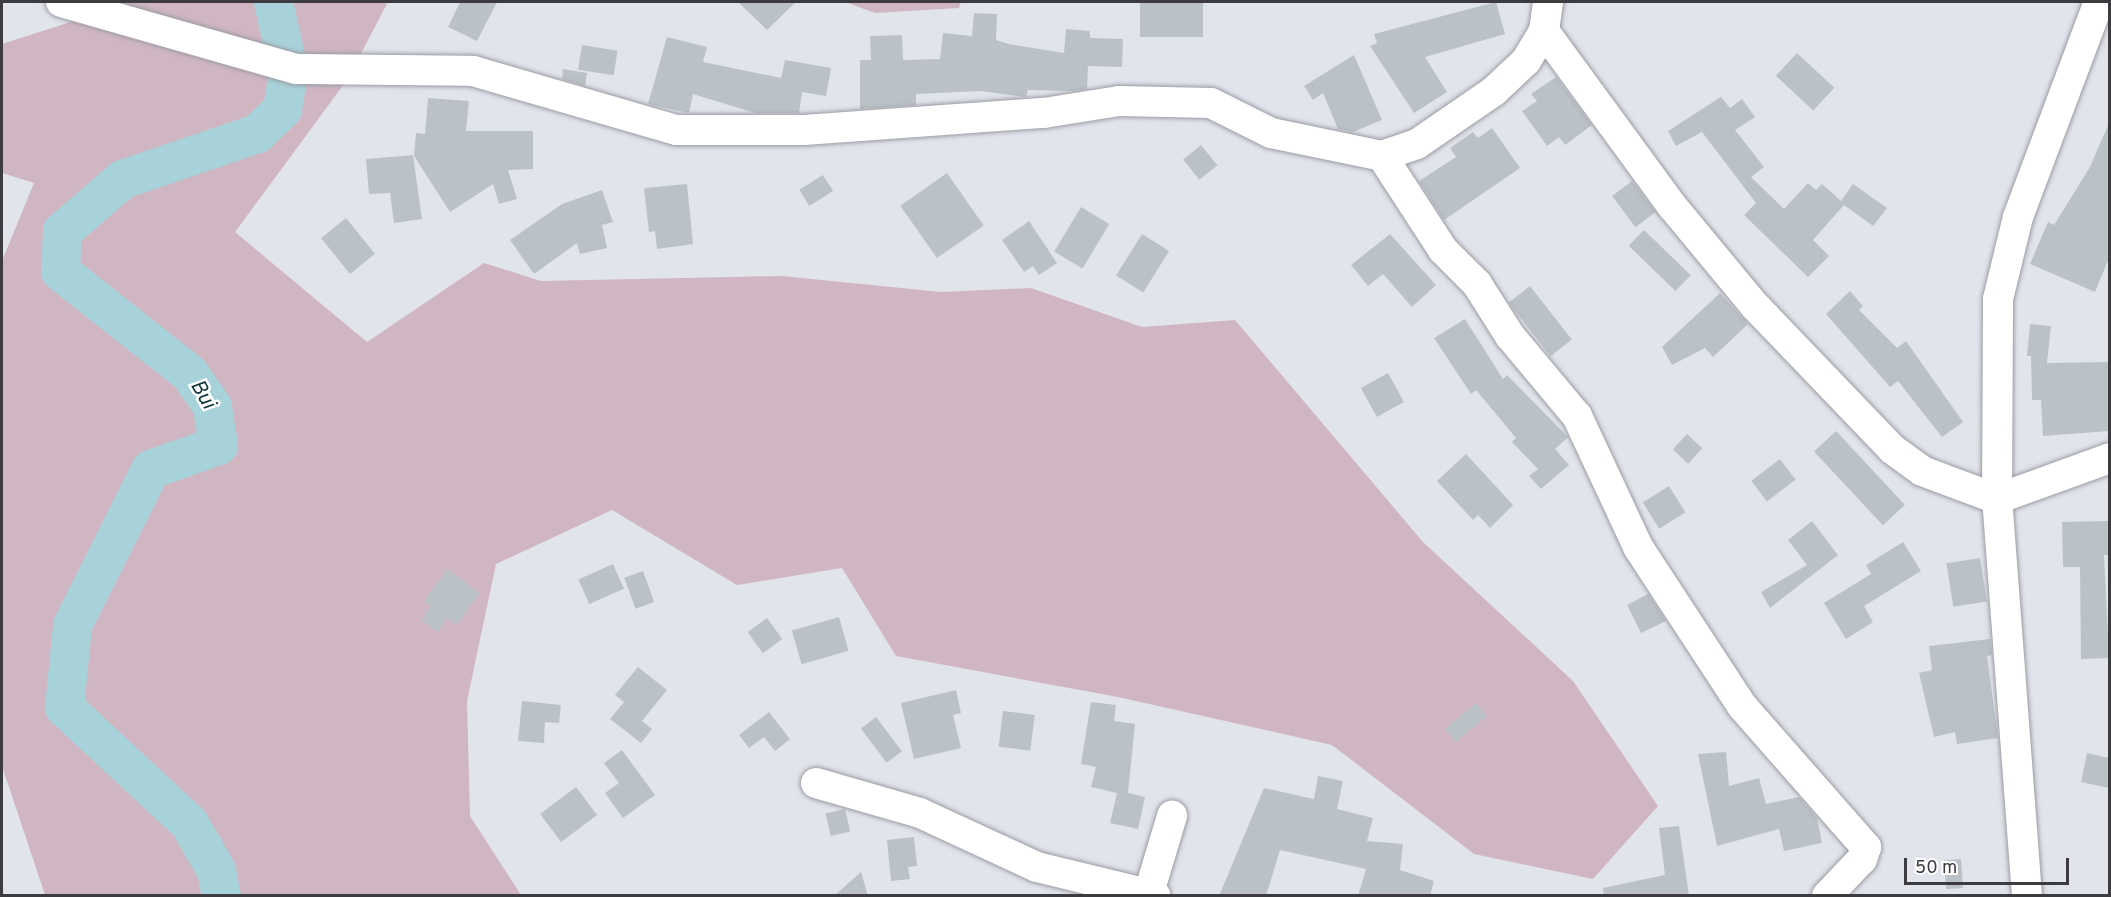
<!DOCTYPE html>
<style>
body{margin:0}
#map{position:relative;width:2111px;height:897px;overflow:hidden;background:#e2e4ec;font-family:Overpass,sans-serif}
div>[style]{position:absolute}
.green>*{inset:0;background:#d0b6c2}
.river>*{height:39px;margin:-19.5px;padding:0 19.5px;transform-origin:19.5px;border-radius:19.5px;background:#a8d2d9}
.building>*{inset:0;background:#bbc2c7;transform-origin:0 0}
.roads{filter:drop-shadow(0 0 2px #9b9ca3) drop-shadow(0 0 2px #9b9ca3)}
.minor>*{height:30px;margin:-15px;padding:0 15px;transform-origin:15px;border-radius:15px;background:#fff}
span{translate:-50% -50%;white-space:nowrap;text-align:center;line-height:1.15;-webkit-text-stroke:5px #fff;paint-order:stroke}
.water-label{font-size:21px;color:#0e363c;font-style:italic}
.frame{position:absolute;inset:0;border:3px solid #3c3c40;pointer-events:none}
.scale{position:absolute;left:1904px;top:858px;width:165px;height:27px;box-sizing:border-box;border:3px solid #3c3c40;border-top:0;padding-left:8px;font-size:18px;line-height:21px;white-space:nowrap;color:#3c3c40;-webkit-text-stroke:4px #fff;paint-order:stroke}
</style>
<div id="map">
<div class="green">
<div style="clip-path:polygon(133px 2px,388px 2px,347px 80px,235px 232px,367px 342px,484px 263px,541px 281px,782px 276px,941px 292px,1031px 288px,1142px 327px,1235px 320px,1423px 542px,1573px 681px,1658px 806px,1593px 879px,1474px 854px,1332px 745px,1118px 697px,896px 656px,842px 568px,737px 585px,612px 510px,496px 564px,467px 701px,470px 816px,521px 895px,45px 895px,2px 766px,2px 261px,34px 183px,2px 173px,2px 44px)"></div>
<div style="clip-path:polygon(845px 2px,961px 2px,959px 8px,875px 13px)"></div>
</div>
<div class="river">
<div style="left:221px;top:896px;width:26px;rotate:-101deg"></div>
<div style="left:216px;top:870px;width:54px;rotate:-119.9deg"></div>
<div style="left:189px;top:823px;width:171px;rotate:-137.1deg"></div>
<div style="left:64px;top:707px;width:82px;rotate:-84.4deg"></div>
<div style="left:72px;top:625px;width:174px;rotate:-63.4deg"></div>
<div style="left:150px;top:469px;width:72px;rotate:-19.4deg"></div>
<div style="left:218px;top:445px;width:39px;rotate:-99deg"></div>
<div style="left:212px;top:406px;width:40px;rotate:-124.9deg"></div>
<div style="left:189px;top:373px;width:164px;rotate:-141.7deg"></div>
<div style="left:60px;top:271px;width:40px;rotate:-87.1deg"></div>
<div style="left:62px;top:231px;width:79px;rotate:-40.9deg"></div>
<div style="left:122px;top:179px;width:143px;rotate:-18.8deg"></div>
<div style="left:257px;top:133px;width:35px;rotate:-44deg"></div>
<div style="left:282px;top:109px;width:39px;rotate:-81deg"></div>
<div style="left:288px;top:70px;width:70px;rotate:-102.4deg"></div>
</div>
<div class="building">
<div style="clip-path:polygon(460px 2px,497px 2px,477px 41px,448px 27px)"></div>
<div style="clip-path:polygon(738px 2px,796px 2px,767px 30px)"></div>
<div style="clip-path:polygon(1496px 2px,1505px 34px,1425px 57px,1447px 92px,1414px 113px,1370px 46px,1377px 43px,1374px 34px)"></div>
<div style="left:1203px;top:3px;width:34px;height:63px;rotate:90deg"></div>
<div style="clip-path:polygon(974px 13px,997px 14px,996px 40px,1009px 44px,1064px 53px,1066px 29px,1090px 31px,1090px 38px,1123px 39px,1122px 67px,1088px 66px,1087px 89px,1073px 91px,1028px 90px,1026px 97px,980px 91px,916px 94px,916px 105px,860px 109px,860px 60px,871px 60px,870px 36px,902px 35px,903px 60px,940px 59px,943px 33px,972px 36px)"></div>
<div style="clip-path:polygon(667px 37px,707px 47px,703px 62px,781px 78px,785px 60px,831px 68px,826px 96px,802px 92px,799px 113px,755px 113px,693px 94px,689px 113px,648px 104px)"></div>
<div style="left:582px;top:45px;width:36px;height:25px;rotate:9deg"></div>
<div style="left:1797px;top:53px;width:51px;height:31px;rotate:43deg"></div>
<div style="clip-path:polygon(1354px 55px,1382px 120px,1353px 132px,1338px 129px,1323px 93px,1313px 100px,1304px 86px)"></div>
<div style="clip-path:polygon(563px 69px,587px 73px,585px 86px,562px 79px)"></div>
<div style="clip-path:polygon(1556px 77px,1592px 125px,1565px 145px,1559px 137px,1547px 146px,1522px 111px,1537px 101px,1531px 94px)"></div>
<div style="clip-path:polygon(1721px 97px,1730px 108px,1742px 99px,1755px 117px,1735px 130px,1764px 167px,1751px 177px,1784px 209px,1808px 183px,1816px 190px,1822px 184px,1841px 201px,1853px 184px,1887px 208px,1873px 226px,1844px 205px,1813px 240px,1829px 256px,1808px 277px,1744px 215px,1756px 203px,1702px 132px,1676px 146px,1668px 131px)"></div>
<div style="clip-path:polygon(428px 98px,469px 101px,466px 131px,533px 131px,533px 169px,508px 170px,517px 199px,499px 204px,493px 184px,450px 212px,414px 156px,416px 133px,425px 134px)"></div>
<div style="clip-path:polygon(2109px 123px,2109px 258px,2095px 292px,2030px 264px,2048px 222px,2054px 225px,2090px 167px)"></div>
<div style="clip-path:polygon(1492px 128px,1520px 168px,1444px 220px,1419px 181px,1456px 157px,1450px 148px,1473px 132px,1478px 138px)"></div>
<div style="left:1201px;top:145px;width:26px;height:23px;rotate:51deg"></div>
<div style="clip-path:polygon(413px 155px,422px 219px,394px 223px,390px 193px,369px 194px,366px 159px)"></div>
<div style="left:947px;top:173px;width:64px;height:57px;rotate:55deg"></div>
<div style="left:823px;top:175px;width:19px;height:28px;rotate:58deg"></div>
<div style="left:1632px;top:181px;width:39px;height:25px;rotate:53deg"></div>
<div style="clip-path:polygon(687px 184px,693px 244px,657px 249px,655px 231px,649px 232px,644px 188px)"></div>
<div style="clip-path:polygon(602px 190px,613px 222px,602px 225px,607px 248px,580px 254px,577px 243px,534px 274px,510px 240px,562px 204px)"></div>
<div style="left:1081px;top:207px;width:33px;height:52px;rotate:31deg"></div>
<div style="left:346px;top:218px;width:46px;height:32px;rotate:51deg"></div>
<div style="clip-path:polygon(1029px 221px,1057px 263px,1039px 275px,1033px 266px,1024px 272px,1002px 240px)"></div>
<div style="left:1644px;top:230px;width:65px;height:22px;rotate:44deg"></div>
<div style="left:1142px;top:234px;width:32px;height:49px;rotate:32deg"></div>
<div style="clip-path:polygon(1390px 234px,1436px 285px,1412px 307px,1383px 274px,1368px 286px,1351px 265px)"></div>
<div style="left:1530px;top:286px;width:68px;height:27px;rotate:52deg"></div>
<div style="clip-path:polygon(1850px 291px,1863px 306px,1859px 310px,1897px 348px,1906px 341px,1963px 422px,1942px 437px,1898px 381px,1890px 387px,1826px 314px)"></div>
<div style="clip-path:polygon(1720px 293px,1748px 324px,1713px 357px,1705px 348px,1672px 365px,1662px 347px)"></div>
<div style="clip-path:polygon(1465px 319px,1503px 379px,1507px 375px,1568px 437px,1555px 449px,1569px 465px,1541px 489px,1529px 476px,1538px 469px,1512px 442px,1516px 438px,1476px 390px,1471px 394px,1434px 338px)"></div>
<div style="clip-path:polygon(2030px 324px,2051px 326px,2047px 363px,2109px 362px,2109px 431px,2043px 436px,2041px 400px,2032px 400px,2031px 356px,2027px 356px)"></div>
<div style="left:1388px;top:373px;width:33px;height:31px;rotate:61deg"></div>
<div style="left:1836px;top:431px;width:101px;height:30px;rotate:47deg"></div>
<div style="left:1687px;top:434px;width:21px;height:21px;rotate:43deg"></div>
<div style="clip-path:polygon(1466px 454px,1513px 505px,1490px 528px,1478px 515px,1473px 520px,1437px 481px)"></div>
<div style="left:1780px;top:459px;width:26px;height:36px;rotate:53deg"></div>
<div style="left:1669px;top:486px;width:31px;height:31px;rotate:58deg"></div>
<div style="clip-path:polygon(1812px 521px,1838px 555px,1770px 608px,1761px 592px,1807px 565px,1788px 540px)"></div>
<div style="clip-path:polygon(2109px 521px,2109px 555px,2104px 555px,2109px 658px,2081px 659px,2080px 567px,2063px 567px,2062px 522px)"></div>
<div style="clip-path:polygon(1903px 542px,1921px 571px,1864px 606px,1873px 622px,1846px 639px,1824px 603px,1871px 574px,1866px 565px)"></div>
<div style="left:1980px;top:558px;width:44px;height:34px;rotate:81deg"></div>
<div style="left:613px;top:564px;width:27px;height:38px;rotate:66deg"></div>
<div style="clip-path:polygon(447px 569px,480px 593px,457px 625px,447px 618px,438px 632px,421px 620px,431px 606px,424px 601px)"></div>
<div style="left:643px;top:571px;width:33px;height:20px;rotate:70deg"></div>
<div style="clip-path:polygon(1648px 594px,1666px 621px,1641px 633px,1627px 605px)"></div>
<div style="left:839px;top:617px;width:35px;height:49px;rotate:74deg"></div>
<div style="left:767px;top:618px;width:26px;height:24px;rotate:54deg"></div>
<div style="clip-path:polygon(1990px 639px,1992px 655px,1987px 656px,1998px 738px,1957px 744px,1955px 732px,1934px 737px,1919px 673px,1932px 670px,1929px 646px)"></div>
<div style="clip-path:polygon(638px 667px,667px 690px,642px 721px,652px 729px,641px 743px,610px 719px,624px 702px,615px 695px)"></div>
<div style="clip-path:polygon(956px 690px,961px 713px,953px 715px,961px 748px,914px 759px,901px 703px)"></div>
<div style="clip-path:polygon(522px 701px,561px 705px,559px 723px,545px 722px,544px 743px,518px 741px)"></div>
<div style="clip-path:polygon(1091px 702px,1116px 705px,1114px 721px,1135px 724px,1128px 793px,1145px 797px,1138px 829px,1110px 823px,1117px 793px,1091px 787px,1096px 767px,1081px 764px)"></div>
<div style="left:1476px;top:703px;width:17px;height:41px;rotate:50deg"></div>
<div style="left:1003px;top:711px;width:32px;height:36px;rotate:7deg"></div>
<div style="clip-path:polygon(769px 712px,790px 739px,775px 751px,764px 737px,749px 748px,739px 735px)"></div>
<div style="left:876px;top:717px;width:43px;height:19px;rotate:53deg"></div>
<div style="clip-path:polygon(622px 750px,655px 795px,623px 818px,605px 793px,619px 783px,604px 763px)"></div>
<div style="clip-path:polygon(1726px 752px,1729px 786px,1759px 778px,1766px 804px,1799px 797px,1817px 818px,1822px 843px,1784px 851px,1779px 829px,1717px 846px,1698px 754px)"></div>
<div style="clip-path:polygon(2087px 753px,2109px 758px,2109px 788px,2081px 782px)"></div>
<div style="clip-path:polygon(1318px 776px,1343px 781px,1337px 809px,1373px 818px,1367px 841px,1403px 844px,1400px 870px,1434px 881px,1430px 896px,1358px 896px,1366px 869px,1280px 850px,1266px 896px,1219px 896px,1264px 788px,1314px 799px)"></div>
<div style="left:576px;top:787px;width:35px;height:45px;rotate:53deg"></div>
<div style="left:845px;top:809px;width:23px;height:20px;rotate:77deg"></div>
<div style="clip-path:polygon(1679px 826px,1689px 896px,1604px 896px,1603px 888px,1665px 875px,1659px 828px)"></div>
<div style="clip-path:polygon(914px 837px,917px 866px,908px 867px,910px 879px,891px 881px,887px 840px)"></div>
<div style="left:1961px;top:859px;width:29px;height:17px;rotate:86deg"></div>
<div style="clip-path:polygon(861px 872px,868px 896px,834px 896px)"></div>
</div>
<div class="roads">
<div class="minor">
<div style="left:61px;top:2px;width:244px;rotate:15.9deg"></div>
<div style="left:296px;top:69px;width:177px;rotate:0.6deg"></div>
<div style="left:473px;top:71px;width:211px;rotate:16.2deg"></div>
<div style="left:676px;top:130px;width:128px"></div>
<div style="left:804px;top:130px;width:241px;rotate:-4.1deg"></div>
<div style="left:1044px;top:113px;width:76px;rotate:-9.1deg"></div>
<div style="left:1119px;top:101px;width:92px;rotate:1.2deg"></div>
<div style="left:1211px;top:103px;width:67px;rotate:26.6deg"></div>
<div style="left:1271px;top:133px;width:113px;rotate:11.7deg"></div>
<div style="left:1382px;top:156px;width:37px;rotate:-19deg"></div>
<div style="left:1417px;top:144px;width:93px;rotate:-34.5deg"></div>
<div style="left:1494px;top:91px;width:44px;rotate:-43.2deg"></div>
<div style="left:1526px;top:61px;width:35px;rotate:-59deg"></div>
<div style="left:1544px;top:31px;width:29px;rotate:-82deg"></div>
<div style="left:1544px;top:31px;width:218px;rotate:53.8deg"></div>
<div style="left:1673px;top:207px;width:129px;rotate:50.4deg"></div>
<div style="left:1755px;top:306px;width:198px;rotate:46.2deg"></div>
<div style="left:1892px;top:449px;width:37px;rotate:36deg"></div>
<div style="left:1922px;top:471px;width:80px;rotate:20.5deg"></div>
<div style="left:1997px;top:499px;width:120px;rotate:-19.9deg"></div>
<div style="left:1382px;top:156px;width:112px;rotate:57deg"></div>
<div style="left:1443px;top:250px;width:48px;rotate:45deg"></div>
<div style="left:1477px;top:284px;width:62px;rotate:57.6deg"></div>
<div style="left:1510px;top:336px;width:104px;rotate:50.1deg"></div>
<div style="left:1577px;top:416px;width:145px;rotate:65deg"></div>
<div style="left:1638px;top:547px;width:190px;rotate:56.8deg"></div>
<div style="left:1742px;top:706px;width:188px;rotate:48.7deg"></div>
<div style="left:1866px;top:847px;width:13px;rotate:108deg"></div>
<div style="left:1862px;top:859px;width:51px;rotate:133.4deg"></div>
<div style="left:816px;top:783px;width:108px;rotate:16.1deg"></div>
<div style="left:920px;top:813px;width:129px;rotate:24.8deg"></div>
<div style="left:1037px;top:867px;width:122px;rotate:13.7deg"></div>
<div style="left:1148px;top:896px;width:84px;rotate:-73.3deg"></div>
<div style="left:2027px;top:896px;width:398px;rotate:-94.3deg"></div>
<div style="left:1997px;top:499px;width:200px;rotate:-89.7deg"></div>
<div style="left:1998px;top:299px;width:84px;rotate:-76.3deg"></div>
<div style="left:2018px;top:217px;width:230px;rotate:-69.4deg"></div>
</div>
</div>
<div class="water-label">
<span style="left:202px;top:395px;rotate:60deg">Bui</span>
</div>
<div class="frame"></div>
<div class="scale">50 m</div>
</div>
